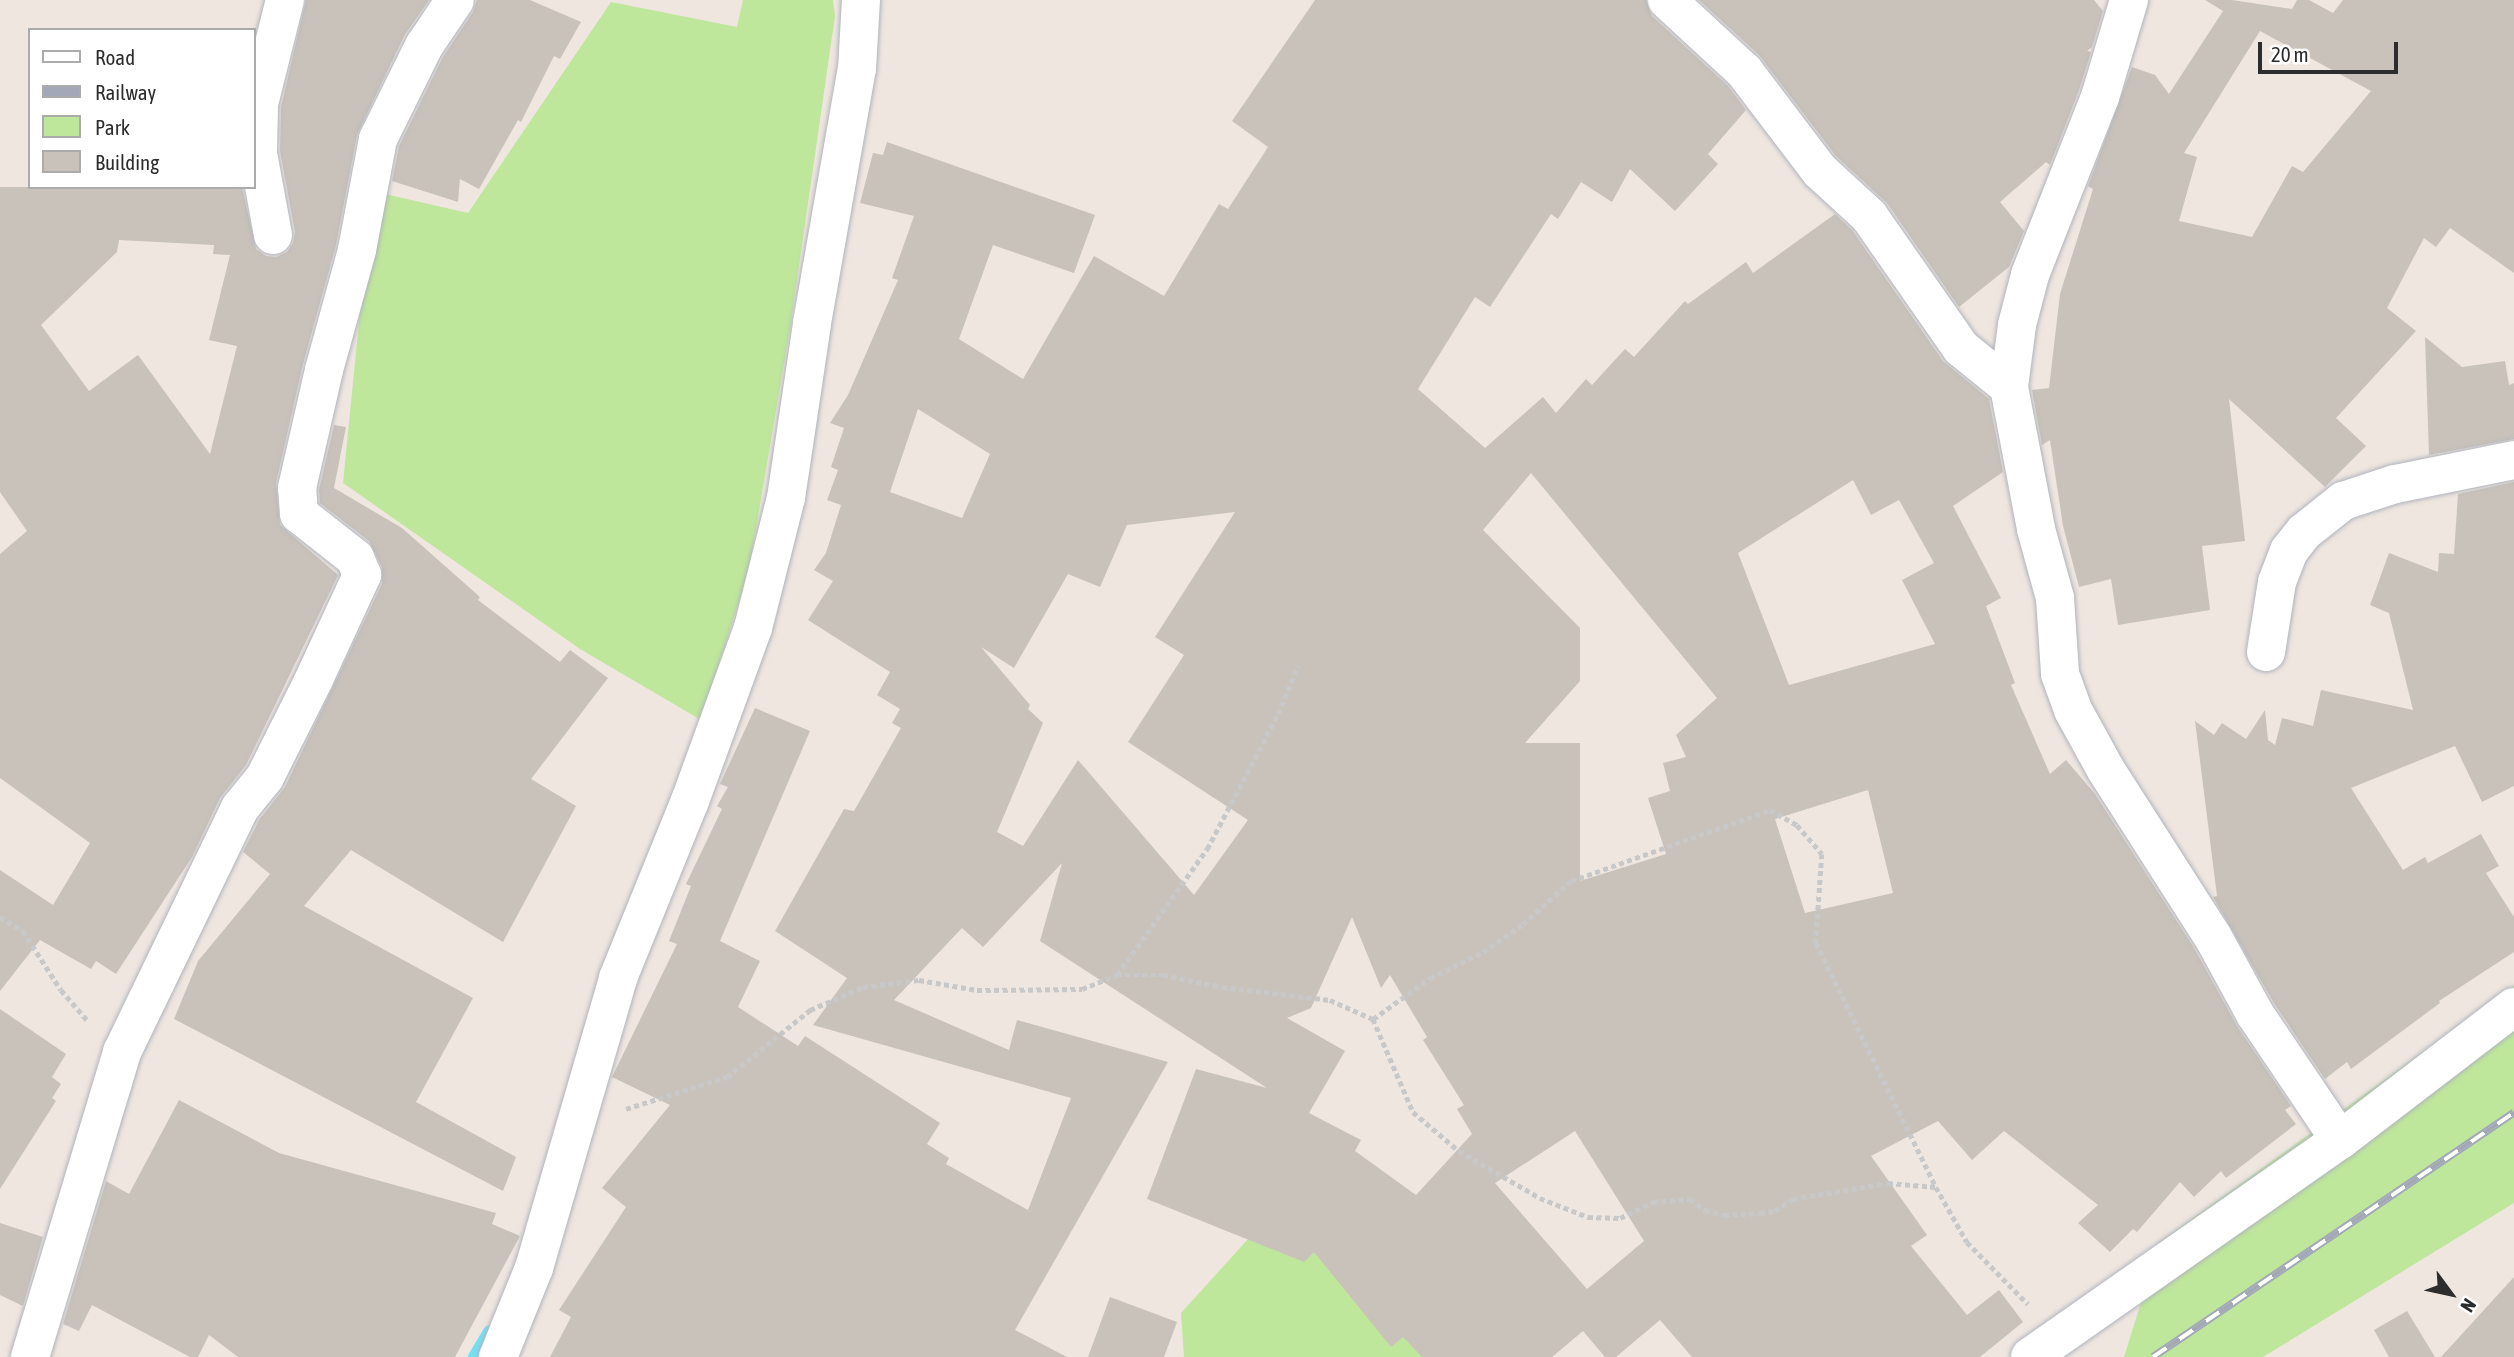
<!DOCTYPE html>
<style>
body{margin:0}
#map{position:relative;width:2514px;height:1357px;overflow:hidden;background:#efe6e0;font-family:"Asap Condensed",sans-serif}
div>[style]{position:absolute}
.green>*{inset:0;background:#bfe79b}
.stream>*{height:14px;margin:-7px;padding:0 7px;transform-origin:7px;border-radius:7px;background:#70e2f4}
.building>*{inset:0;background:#c8c2bb}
.path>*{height:4.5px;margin-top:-2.25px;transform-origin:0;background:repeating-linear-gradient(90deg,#c8c8c8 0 5px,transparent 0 8.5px)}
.roads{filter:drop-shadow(0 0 2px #b0b4bd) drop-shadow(0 0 2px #b0b4bd)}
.minor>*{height:38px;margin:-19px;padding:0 19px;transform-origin:19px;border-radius:19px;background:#fff}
.rail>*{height:8px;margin-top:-4px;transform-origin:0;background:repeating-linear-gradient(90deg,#fff 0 16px,#a2a8b8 0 32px);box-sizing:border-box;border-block:2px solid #a2a8b8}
span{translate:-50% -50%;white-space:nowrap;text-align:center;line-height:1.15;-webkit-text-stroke:5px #fff;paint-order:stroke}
.legend{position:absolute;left:28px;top:28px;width:228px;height:161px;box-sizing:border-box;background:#fff;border:2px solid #ababab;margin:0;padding:9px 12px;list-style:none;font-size:21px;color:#2d2d2d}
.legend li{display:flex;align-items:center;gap:14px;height:35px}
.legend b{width:35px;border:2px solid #ababab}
.north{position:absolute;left:2416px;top:1259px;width:70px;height:70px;-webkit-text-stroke:5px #fff;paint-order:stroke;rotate:123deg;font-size:19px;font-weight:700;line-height:28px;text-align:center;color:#2d2d2d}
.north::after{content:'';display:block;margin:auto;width:24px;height:32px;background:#2d2d2d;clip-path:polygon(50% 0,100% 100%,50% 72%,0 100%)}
.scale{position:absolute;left:2258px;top:42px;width:140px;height:32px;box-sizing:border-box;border:4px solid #2d2d2d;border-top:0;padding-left:9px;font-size:21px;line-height:24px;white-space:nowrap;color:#2d2d2d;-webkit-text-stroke:5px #fff;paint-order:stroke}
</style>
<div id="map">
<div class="green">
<div style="clip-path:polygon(743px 0,833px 0,835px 16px,790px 328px,749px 570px,701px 720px,580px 649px,343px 483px,372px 191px,468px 213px,611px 2px,737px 27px)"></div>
<div style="clip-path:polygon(2514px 986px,2514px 1203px,2263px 1357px,2124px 1357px,2160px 1242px)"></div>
<div style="clip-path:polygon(1259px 1227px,1420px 1298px,1481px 1357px,1184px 1357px,1181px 1313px)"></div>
</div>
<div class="stream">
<div style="left:475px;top:1357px;width:29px;rotate:-59deg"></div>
</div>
<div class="building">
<div style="clip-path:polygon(evenodd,306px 0,429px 0,404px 36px,357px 135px,336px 245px,303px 364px,276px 483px,280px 525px,338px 575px,246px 765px,220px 798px,192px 857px,116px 974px,96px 961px,91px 969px,40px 940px,0 991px,0 870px,53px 905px,90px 843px,0 778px,0 554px,27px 531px,0 492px,0 187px,242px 187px,256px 249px,266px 256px,276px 257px,287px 252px,293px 243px,295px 232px,280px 151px,281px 107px,306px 0,119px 240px,214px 245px,213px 254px,230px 255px,209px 340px,237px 346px,210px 454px,138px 355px,89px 391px,41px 325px,117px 252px,119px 240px)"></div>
<div style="clip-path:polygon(477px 0,530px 0,581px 22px,560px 59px,554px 56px,521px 122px,518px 120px,479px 189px,460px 179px,458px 202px,392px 181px,399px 146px,443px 57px,473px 12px)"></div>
<div style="clip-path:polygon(evenodd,1315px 0,1646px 0,1652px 16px,1728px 86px,1746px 110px,1708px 154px,1718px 164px,1675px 211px,1630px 169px,1612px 202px,1581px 182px,1558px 219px,1551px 214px,1490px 307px,1475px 297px,1418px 389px,1485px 448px,1543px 397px,1556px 413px,1586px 379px,1592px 385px,1625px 349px,1634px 357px,1685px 301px,1688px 304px,1746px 262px,1753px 273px,1835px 214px,1852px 230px,1943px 361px,1989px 399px,2003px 472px,1953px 506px,2001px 598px,1986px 606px,2015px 683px,2011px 685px,2050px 774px,2066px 760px,2095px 794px,2194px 948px,2237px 1026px,2291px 1106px,2285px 1110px,2296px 1124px,2226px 1178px,2221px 1171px,2194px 1197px,2180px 1182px,2137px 1232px,2133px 1229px,2110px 1252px,2078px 1223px,2098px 1205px,2004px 1131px,1972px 1160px,1938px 1121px,1871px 1156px,1927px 1235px,1911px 1246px,1967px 1315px,1999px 1290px,2023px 1322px,1980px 1357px,1692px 1357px,1660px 1320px,1616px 1357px,1605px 1357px,1583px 1331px,1552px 1357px,1422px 1357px,1403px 1337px,1391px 1347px,1314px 1252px,1304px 1262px,1147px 1199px,1196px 1069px,1267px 1088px,1040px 941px,1062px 863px,983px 947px,962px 928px,894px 1000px,1009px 1050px,1017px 1020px,1168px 1062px,1015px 1330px,1067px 1357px,550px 1357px,571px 1317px,559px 1310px,626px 1207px,602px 1188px,670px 1105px,612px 1077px,677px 944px,669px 941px,691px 886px,686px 884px,722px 809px,717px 806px,728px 787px,720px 784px,755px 708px,810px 731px,720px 941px,760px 961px,738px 1007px,798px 1046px,805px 1036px,940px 1123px,927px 1144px,949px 1158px,946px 1164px,1028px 1210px,1071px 1098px,813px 1025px,847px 978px,775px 931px,844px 809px,854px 811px,901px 728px,892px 723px,900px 709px,877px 695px,890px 672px,808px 620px,833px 581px,814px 570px,826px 553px,841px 505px,827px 500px,838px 470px,831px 467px,844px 428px,830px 423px,848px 395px,898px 280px,892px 278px,914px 216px,860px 203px,873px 153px,883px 155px,887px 142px,1095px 215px,1074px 273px,993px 245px,959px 339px,1023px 379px,1094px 256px,1164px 296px,1219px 204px,1228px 209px,1268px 147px,1232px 121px,1315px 0,918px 409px,990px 454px,962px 518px,890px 492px,918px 409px,1315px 0,1531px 473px,1717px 698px,1676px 735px,1686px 757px,1663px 763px,1670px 791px,1648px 798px,1666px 854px,1580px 881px,1580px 743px,1525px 743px,1580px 681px,1580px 628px,1483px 530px,1531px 473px,1315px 0,1853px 480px,1871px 515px,1899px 500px,1934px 563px,1902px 580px,1935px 644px,1789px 685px,1738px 553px,1853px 480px,1315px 0,1235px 512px,1155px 637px,1184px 655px,1128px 742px,1248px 820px,1194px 895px,1078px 760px,1023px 846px,997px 832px,1043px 723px,1028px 709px,1030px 705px,981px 647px,1014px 668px,1068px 574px,1100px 587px,1127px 525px,1235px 512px,1315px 0,1868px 790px,1893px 893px,1805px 913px,1775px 819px,1868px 790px,1315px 0,1352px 917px,1381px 988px,1390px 975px,1427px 1037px,1423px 1040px,1464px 1105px,1457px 1109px,1472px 1134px,1416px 1195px,1355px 1151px,1361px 1140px,1309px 1113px,1345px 1051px,1287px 1018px,1311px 1008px,1352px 917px,1315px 0,1575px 1131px,1644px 1241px,1587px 1289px,1495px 1183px,1575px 1131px)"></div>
<div style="clip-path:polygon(1699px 0,2094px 0,2103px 11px,2092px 47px,2087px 51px,2091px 52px,2079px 90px,2050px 165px,2046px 162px,2000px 202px,2024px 231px,2009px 267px,1959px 307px,1887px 203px,1836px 156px,1759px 55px)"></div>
<div style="clip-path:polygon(evenodd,2205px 0,2232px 0,2292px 9px,2297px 0,2309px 0,2333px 13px,2343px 0,2514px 0,2514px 273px,2450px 228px,2436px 247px,2424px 238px,2387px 308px,2416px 331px,2336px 418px,2366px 446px,2325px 487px,2229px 399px,2245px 541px,2202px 546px,2210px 610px,2118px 625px,2111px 579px,2079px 587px,2063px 526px,2050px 440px,2042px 445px,2032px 390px,2049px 388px,2060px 294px,2093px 189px,2088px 186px,2132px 67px,2155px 75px,2169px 94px,2223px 11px,2205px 0,2260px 31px,2371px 91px,2303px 172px,2292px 166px,2252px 237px,2179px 221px,2197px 157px,2184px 153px,2260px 31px)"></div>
<div style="clip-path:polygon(2425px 337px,2462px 367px,2505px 361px,2509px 385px,2514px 383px,2514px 439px,2429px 455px)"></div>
<div style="clip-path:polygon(334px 425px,346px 427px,334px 488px,402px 528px,480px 597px,478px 600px,560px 662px,570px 650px,608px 678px,531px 779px,576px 806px,503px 942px,351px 850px,304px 906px,473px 998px,416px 1102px,516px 1157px,503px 1191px,174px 1019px,198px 961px,270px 874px,243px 852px,259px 820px,285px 787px,382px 584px,382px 567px,369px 541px,320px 503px,319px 490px)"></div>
<div style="clip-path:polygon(2514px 482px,2514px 786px,2482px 802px,2455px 746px,2351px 788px,2403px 870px,2425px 857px,2428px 863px,2481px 834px,2499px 866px,2486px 873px,2514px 917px,2514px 952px,2439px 1001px,2440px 1003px,2351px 1069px,2347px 1062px,2325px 1079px,2274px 1003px,2213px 897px,2217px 896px,2195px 721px,2214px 735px,2222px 723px,2246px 739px,2265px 710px,2268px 740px,2275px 745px,2282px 718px,2313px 726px,2321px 690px,2413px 710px,2389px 613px,2370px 605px,2389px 553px,2438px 572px,2439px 553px,2454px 554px,2458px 494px)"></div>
<div style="clip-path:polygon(0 1009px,66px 1054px,52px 1077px,61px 1084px,52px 1098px,56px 1101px,0 1189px)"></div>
<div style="clip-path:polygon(179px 1100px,279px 1153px,496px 1213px,492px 1224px,520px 1236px,455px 1357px,238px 1357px,209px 1335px,198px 1357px,190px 1357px,92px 1305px,79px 1331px,63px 1324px,106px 1181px,129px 1194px)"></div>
<div style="clip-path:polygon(0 1223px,43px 1237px,23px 1306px,0 1295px)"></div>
<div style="clip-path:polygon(2514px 1277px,2514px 1357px,2441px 1357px)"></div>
<div style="clip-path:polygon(1110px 1297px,1177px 1322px,1164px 1357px,1088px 1357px)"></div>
<div style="clip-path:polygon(2407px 1311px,2435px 1357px,2389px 1357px,2374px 1330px)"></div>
</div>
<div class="path">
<div style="left:0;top:917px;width:27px;rotate:31deg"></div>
<div style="left:23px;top:931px;width:70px;rotate:57.2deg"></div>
<div style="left:61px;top:990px;width:41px;rotate:48.9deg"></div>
<div style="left:1117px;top:975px;width:155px;rotate:-54.5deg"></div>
<div style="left:1207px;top:849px;width:153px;rotate:-62.3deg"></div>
<div style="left:1278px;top:714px;width:52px;rotate:-67.4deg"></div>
<div style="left:1373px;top:1019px;width:70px;rotate:-35.7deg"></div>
<div style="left:1430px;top:978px;width:59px;rotate:-26.1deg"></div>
<div style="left:1483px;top:952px;width:49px;rotate:-35deg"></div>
<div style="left:1523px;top:924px;width:64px;rotate:-41.9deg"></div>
<div style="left:1571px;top:881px;width:211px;rotate:-19.6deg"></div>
<div style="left:1770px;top:810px;width:31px;rotate:29deg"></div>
<div style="left:1797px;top:825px;width:38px;rotate:49deg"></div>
<div style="left:1822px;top:854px;width:89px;rotate:93.9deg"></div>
<div style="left:1816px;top:943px;width:272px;rotate:63.8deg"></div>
<div style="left:1936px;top:1187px;width:63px;rotate:60.6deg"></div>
<div style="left:1967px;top:1242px;width:87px;rotate:45.5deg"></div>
<div style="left:626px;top:1109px;width:106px;rotate:-17.6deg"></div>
<div style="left:727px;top:1077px;width:107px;rotate:-38.9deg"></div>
<div style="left:810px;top:1010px;width:58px;rotate:-23.5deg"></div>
<div style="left:863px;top:987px;width:56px;rotate:-7.1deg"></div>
<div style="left:919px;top:980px;width:59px;rotate:9.8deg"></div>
<div style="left:977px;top:990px;width:105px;rotate:-0.5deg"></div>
<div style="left:1082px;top:989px;width:38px;rotate:-22deg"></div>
<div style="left:1117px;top:975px;width:46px"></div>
<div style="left:1163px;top:975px;width:60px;rotate:11.5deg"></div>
<div style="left:1222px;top:987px;width:109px;rotate:6.9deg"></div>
<div style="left:1330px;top:1000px;width:47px;rotate:23.8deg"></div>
<div style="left:1373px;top:1019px;width:101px;rotate:66.7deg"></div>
<div style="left:1413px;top:1112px;width:60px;rotate:40.3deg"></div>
<div style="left:1459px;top:1151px;width:94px;rotate:30.1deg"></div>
<div style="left:1540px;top:1198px;width:52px;rotate:21.6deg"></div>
<div style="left:1588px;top:1217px;width:32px;rotate:2deg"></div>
<div style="left:1620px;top:1218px;width:37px;rotate:-26deg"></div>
<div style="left:1653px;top:1202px;width:37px;rotate:-5deg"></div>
<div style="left:1690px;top:1199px;width:19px;rotate:36deg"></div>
<div style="left:1705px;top:1210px;width:20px;rotate:15deg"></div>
<div style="left:1724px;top:1215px;width:36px;rotate:-3deg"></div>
<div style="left:1760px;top:1213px;width:15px;rotate:-8deg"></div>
<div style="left:1775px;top:1211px;width:22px;rotate:-34deg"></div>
<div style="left:1793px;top:1199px;width:96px;rotate:-9.6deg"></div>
<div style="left:1888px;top:1183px;width:48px;rotate:4.8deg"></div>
</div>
<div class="roads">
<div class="minor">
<div style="left:1667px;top:0;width:105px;rotate:42.7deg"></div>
<div style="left:1744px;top:71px;width:126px;rotate:52.8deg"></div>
<div style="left:1820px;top:171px;width:67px;rotate:42.6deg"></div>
<div style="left:1869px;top:216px;width:161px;rotate:55.1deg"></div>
<div style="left:1961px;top:348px;width:62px;rotate:39.1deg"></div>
<div style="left:2129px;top:0;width:101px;rotate:106.6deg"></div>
<div style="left:2100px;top:97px;width:191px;rotate:111.5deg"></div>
<div style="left:2030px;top:275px;width:52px;rotate:104.6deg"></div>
<div style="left:2017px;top:325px;width:63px;rotate:97.4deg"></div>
<div style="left:2009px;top:387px;width:145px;rotate:79.2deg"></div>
<div style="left:2036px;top:529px;width:72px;rotate:74.6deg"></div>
<div style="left:2055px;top:598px;width:76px;rotate:86.2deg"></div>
<div style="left:2060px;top:674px;width:38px;rotate:70deg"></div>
<div style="left:2073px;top:710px;width:68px;rotate:61.2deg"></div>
<div style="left:2106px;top:770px;width:198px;rotate:57.4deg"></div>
<div style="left:2213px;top:937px;width:88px;rotate:61.4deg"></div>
<div style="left:2255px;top:1014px;width:152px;rotate:56deg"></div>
<div style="left:273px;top:235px;width:83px;rotate:-100.4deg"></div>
<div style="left:258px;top:153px;width:49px;rotate:-88.8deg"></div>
<div style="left:259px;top:104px;width:107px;rotate:-76deg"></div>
<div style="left:2266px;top:652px;width:71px;rotate:-81.1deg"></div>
<div style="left:2277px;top:582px;width:33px;rotate:-69deg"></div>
<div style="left:2289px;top:551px;width:24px;rotate:-52deg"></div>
<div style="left:2304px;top:532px;width:50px;rotate:-38.5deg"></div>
<div style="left:2343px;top:501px;width:55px;rotate:-18.1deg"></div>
<div style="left:2395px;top:484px;width:121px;rotate:-11.4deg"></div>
<div style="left:30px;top:1357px;width:319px;rotate:-73.2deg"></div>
<div style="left:122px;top:1052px;width:271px;rotate:-64.2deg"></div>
<div style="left:240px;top:808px;width:40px;rotate:-51deg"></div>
<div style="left:265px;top:777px;width:110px;rotate:-63.4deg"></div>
<div style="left:314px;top:679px;width:115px;rotate:-65.2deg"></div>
<div style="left:362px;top:575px;width:18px;rotate:-112deg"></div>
<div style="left:355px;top:558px;width:71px;rotate:-141.8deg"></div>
<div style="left:299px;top:514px;width:26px;rotate:-94deg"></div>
<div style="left:297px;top:488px;width:121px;rotate:-77.1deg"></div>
<div style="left:324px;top:370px;width:124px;rotate:-74.6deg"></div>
<div style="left:357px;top:250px;width:113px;rotate:-79.3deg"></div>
<div style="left:378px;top:139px;width:104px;rotate:-63.7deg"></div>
<div style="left:424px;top:46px;width:55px;rotate:-56deg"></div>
<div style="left:498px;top:1357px;width:96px;rotate:-68deg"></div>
<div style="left:534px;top:1268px;width:302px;rotate:-73.8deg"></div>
<div style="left:618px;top:978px;width:191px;rotate:-67.9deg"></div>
<div style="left:690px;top:801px;width:184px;rotate:-70deg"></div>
<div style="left:753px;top:628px;width:134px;rotate:-75.8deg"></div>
<div style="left:786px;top:498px;width:177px;rotate:-81.5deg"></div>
<div style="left:812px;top:323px;width:258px;rotate:-80deg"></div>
<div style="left:857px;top:69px;width:69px;rotate:-86.7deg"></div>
<div style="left:2030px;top:1357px;width:378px;rotate:-35deg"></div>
<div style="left:2340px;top:1140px;width:219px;rotate:-37.4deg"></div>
</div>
</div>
<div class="rail">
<div style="left:2153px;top:1357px;width:436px;rotate:-34.1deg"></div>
</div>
<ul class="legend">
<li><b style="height:9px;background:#fff"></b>Road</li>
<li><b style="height:9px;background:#a2a8b8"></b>Railway</li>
<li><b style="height:19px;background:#bfe79b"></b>Park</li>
<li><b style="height:19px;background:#c8c2bb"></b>Building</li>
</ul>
<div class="north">N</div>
<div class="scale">20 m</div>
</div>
